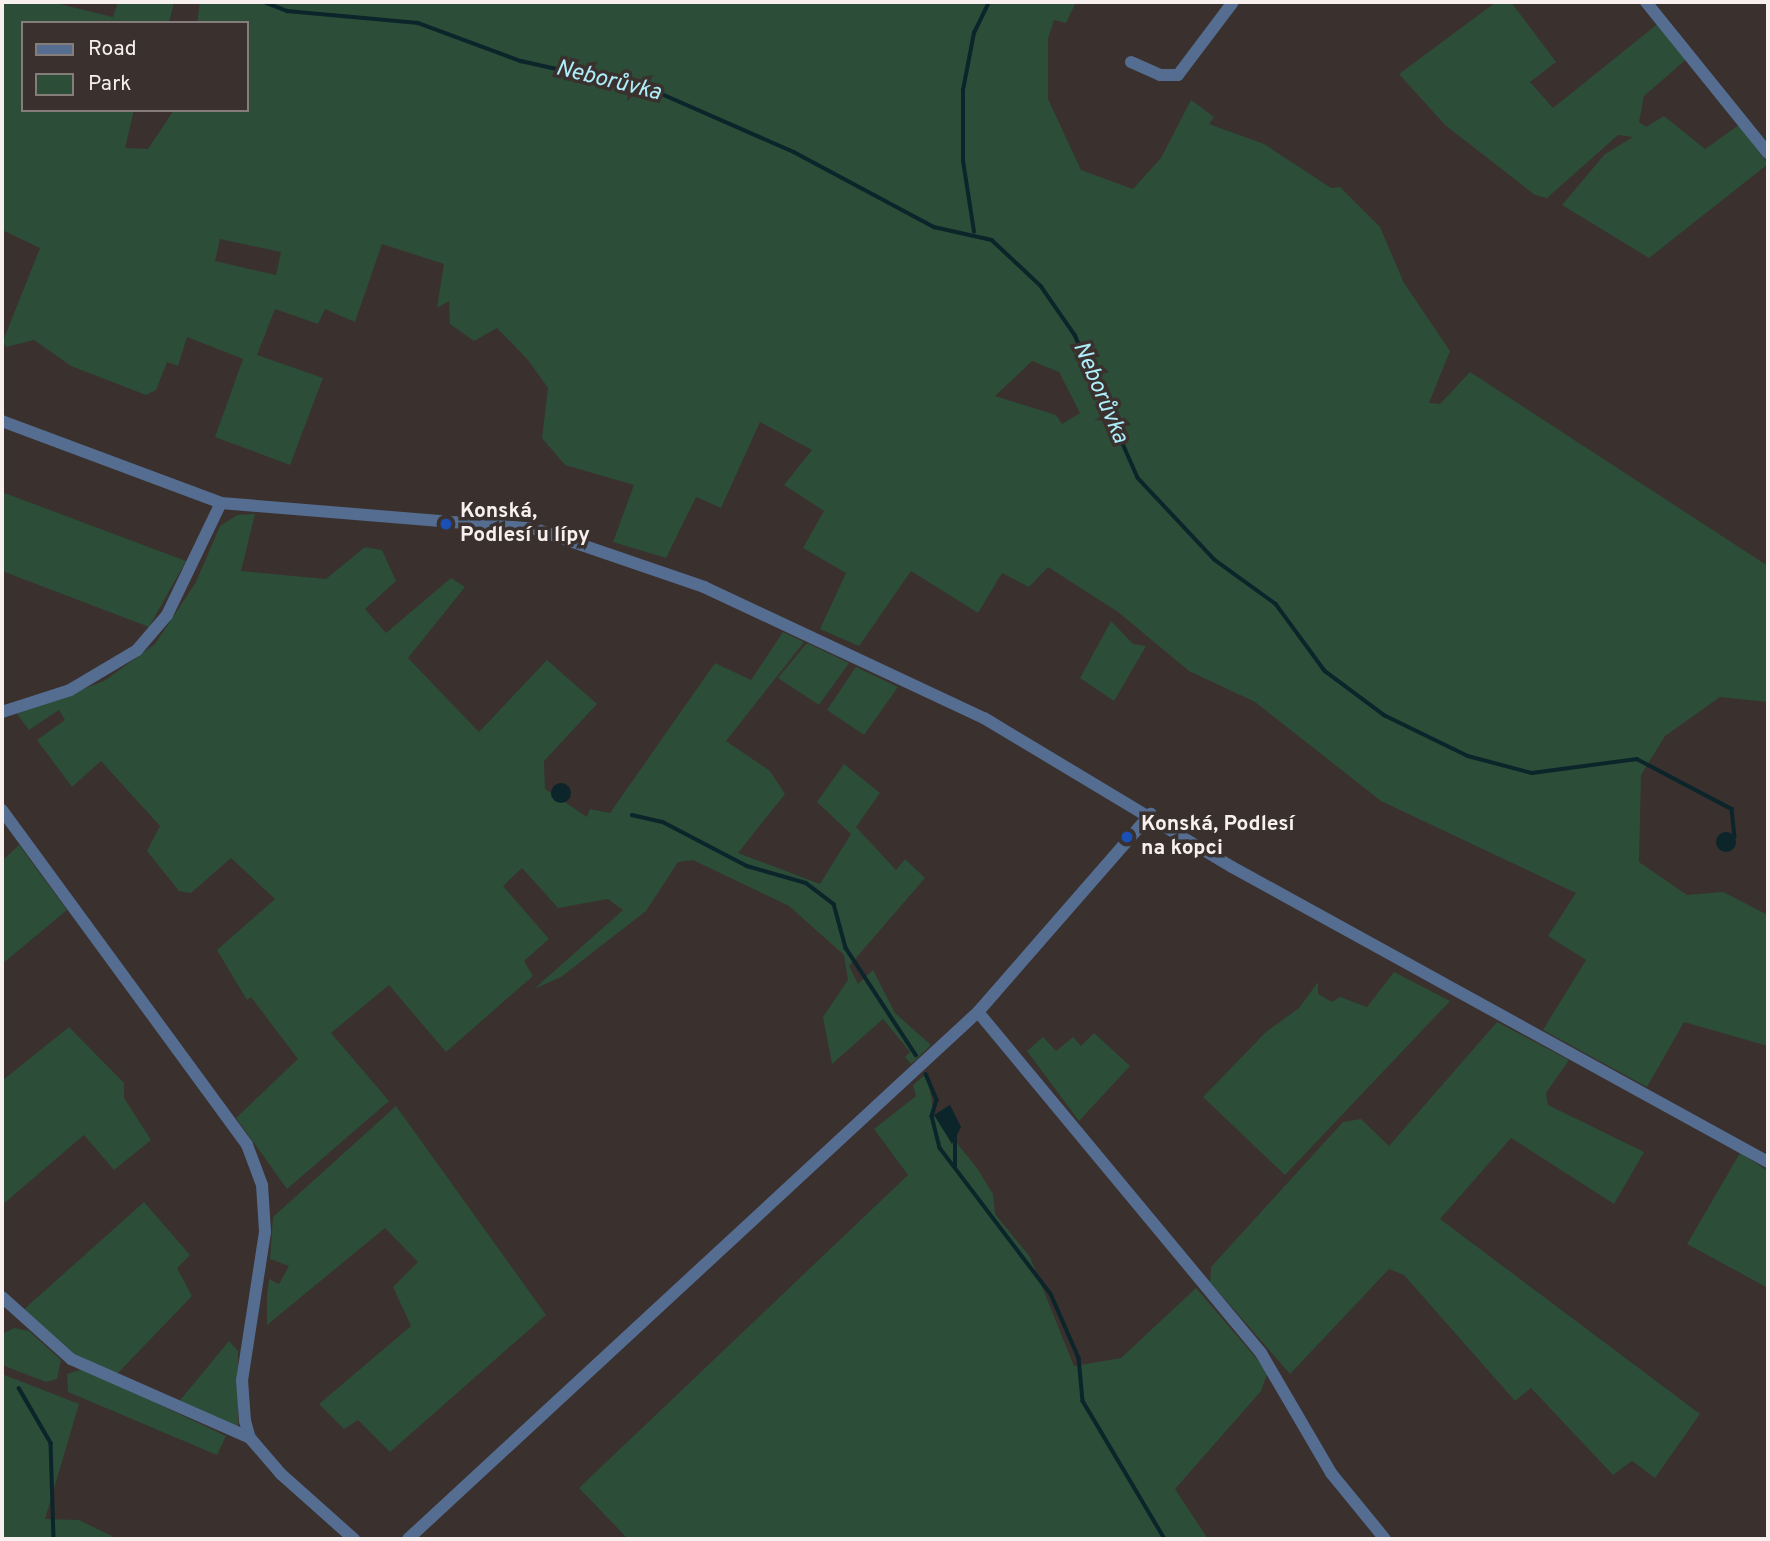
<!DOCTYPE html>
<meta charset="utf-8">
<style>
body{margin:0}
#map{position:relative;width:1770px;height:1541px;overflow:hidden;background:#3a302d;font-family:Overpass,sans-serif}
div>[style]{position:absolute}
.green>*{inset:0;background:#2c4d38}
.water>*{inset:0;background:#0b252a}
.round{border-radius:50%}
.stream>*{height:3.5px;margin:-1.75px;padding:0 1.75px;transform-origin:1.75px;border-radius:1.75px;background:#0b252a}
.minor>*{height:12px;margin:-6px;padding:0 6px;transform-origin:6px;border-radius:6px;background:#546d91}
.dots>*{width:19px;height:19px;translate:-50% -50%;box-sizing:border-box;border:4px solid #3a302d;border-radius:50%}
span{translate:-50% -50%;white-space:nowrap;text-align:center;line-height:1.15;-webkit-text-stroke:7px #3a302d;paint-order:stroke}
.poi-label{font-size:21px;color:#f7f0ee;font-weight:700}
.left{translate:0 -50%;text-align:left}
.water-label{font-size:23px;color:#adeefa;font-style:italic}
.frame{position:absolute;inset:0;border:4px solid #f7f0ee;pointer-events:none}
.legend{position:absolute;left:21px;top:21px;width:228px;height:91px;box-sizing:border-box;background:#3a302d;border:2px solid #867d7a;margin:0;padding:9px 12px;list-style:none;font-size:21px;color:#f7f0ee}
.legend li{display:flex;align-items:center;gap:14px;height:35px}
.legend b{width:35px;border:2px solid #867d7a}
</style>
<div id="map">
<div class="green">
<div style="clip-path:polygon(evenodd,2px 2px,51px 2px,113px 17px,118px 2px,174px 2px,169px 23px,23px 23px,23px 110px,134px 110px,125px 148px,148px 149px,174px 110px,247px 110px,247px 23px,197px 23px,200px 2px,1076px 2px,1066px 23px,1054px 20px,1048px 39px,1048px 99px,1081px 170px,1133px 189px,1161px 158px,1191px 100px,1214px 117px,1209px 124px,1264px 144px,1331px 188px,1340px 187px,1380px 227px,1404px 283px,1450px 351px,1429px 403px,1440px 404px,1470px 372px,1768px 566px,1768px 702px,1720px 697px,1665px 736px,1641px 775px,1639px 862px,1687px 895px,1723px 892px,1768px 915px,1768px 1046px,1684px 1022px,1647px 1087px,1543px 1030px,1586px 960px,1548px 936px,1576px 893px,1381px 801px,1255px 702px,1189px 671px,1118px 612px,1048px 567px,1029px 587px,1002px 573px,978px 613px,911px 571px,859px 646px,820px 629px,846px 573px,803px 548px,824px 511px,784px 485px,812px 450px,760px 422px,721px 508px,696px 497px,666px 558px,613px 542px,634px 485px,565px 465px,542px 438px,548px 388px,528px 360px,497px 328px,474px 341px,450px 324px,449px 301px,437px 308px,444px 264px,382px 244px,355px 322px,325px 309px,318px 324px,275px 309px,257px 355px,323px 378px,290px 465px,215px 437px,243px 359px,187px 337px,178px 366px,167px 362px,156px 390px,146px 395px,71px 366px,34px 340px,6px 347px,3px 341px,40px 248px,2px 230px,2px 2px,220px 239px,281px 252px,276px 275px,215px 261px,220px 239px,2px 2px,1032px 361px,1059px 372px,1080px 413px,1062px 424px,1056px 415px,995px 396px,1032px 361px)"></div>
<div style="clip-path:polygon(1496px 2px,1511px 2px,1556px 62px,1530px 82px,1553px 108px,1660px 22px,1689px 57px,1644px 96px,1639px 122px,1646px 127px,1664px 116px,1705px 149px,1739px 125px,1768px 164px,1649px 258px,1562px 205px,1605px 154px,1633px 137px,1618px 135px,1547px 198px,1535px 195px,1445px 125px,1399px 74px)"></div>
<div style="clip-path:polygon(2px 492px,186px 561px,149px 627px,2px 571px)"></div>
<div style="clip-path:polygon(255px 514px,241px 571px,326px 579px,365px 547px,382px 550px,396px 581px,365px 609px,386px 633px,451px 578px,465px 587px,408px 658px,479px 732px,547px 660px,597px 704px,544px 761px,545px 789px,587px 817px,590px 809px,610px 813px,715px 663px,751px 680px,783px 632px,804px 642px,726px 741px,770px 771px,785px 794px,738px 853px,820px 884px,851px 834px,817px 802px,844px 764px,880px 793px,856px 827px,896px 870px,905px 859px,925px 878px,849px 966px,858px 984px,873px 970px,895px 1013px,931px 1045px,911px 1064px,905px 1057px,910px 1052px,883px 1019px,832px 1064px,823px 1017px,848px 980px,844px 955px,789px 906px,693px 860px,678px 862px,646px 911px,561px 977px,534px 989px,623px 910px,608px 899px,558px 908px,522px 868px,503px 886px,549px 939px,524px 961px,533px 976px,446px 1052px,389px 985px,331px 1033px,389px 1101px,287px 1189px,236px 1118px,298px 1059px,251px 997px,247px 1000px,217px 950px,275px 899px,231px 858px,191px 893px,179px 891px,147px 851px,160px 826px,101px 761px,72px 787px,37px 740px,65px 720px,59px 710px,29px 730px,17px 714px,104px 681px,155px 644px,196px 582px,220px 526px,237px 515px)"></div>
<div style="clip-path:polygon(1111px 621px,1133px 644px,1146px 646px,1114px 701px,1080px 678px)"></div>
<div style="clip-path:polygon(807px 643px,849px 663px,819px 705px,778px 678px)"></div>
<div style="clip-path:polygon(856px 667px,898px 687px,864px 735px,827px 710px)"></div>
<div style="clip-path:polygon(19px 845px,67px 910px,2px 964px,2px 861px)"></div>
<div style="clip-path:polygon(1394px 972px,1450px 1001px,1285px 1175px,1203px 1097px,1266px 1032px,1299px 1008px,1318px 982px,1318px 994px,1332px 1002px,1340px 997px,1367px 1007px)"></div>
<div style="clip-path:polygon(1497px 1022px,1569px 1060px,1546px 1093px,1548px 1105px,1644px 1152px,1614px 1204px,1511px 1138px,1440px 1219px,1700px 1414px,1655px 1478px,1632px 1461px,1613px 1475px,1531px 1388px,1515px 1401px,1404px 1275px,1389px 1269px,1290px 1374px,1210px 1282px,1211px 1267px,1343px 1122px,1361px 1119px,1389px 1146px)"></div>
<div style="clip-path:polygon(69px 1027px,124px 1083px,124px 1098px,151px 1140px,114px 1170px,84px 1135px,2px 1205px,3px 1080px)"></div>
<div style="clip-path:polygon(1094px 1033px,1130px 1066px,1079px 1121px,1027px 1051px,1043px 1037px,1056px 1051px,1073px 1037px,1081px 1046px)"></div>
<div style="clip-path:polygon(927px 1073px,934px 1115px,977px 1168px,993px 1194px,995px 1214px,1030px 1257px,1074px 1366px,1121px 1358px,1196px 1288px,1268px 1372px,1261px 1391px,1175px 1489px,1208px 1539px,628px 1539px,579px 1488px,908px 1175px,874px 1129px,916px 1096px,913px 1085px)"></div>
<div style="clip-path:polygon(396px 1106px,546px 1315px,390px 1452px,358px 1420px,344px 1429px,319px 1404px,411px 1326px,393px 1287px,418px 1262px,385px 1228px,267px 1325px,267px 1295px,269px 1279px,279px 1284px,289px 1266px,270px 1259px,273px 1217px)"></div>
<div style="clip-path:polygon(1740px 1153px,1768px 1171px,1768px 1288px,1687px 1244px)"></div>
<div style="clip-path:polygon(144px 1202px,190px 1255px,177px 1268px,192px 1296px,117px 1374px,75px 1354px,22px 1311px)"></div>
<div style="clip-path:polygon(14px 1328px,29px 1331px,61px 1360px,57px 1379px,46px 1382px,2px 1365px,2px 1334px)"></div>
<div style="clip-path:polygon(229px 1341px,238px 1351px,238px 1431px,177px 1404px)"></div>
<div style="clip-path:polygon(83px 1369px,226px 1436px,217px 1455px,68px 1392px,67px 1374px)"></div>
<div style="clip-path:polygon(2px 1374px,79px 1404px,45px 1519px,79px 1520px,118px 1539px,2px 1539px)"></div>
</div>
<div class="water">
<div class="round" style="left:551px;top:783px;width:20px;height:20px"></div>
<div class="round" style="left:1716px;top:832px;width:20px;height:20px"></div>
<div style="clip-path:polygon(950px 1105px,961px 1127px,952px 1144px,934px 1115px)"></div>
</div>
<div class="stream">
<div style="left:264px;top:2px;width:25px;rotate:21deg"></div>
<div style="left:287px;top:11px;width:132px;rotate:5.2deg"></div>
<div style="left:418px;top:23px;width:110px;rotate:20.3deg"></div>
<div style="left:521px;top:61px;width:137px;rotate:12.6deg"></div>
<div style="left:655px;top:91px;width:152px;rotate:23.7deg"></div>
<div style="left:794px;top:152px;width:159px;rotate:28.2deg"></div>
<div style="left:934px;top:227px;width:59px;rotate:12.6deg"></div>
<div style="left:992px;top:240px;width:67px;rotate:43.2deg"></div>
<div style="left:1041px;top:286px;width:60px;rotate:55.2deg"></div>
<div style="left:1075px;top:335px;width:156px;rotate:66.2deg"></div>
<div style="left:1138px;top:478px;width:112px;rotate:46.8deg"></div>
<div style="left:1215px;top:560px;width:75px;rotate:35.8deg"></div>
<div style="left:1276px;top:604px;width:83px;rotate:53.8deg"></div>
<div style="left:1325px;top:671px;width:74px;rotate:36.7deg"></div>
<div style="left:1384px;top:715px;width:93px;rotate:26deg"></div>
<div style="left:1468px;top:756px;width:66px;rotate:14.9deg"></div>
<div style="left:1532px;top:773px;width:106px;rotate:-7.6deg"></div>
<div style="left:1637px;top:759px;width:107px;rotate:27.8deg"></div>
<div style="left:1732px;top:809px;width:28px;rotate:84deg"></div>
<div style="left:974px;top:232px;width:72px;rotate:-98.8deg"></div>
<div style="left:963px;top:161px;width:71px;rotate:-90deg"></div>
<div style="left:963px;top:90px;width:58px;rotate:-79.1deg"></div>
<div style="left:974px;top:33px;width:34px;rotate:-64deg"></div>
<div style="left:632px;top:815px;width:32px;rotate:13deg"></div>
<div style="left:663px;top:822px;width:95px;rotate:27.6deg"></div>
<div style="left:747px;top:866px;width:61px;rotate:16.1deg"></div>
<div style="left:806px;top:883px;width:35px;rotate:37deg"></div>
<div style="left:834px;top:904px;width:46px;rotate:74.7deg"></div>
<div style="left:846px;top:948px;width:128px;rotate:56.8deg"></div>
<div style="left:926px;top:1074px;width:28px;rotate:67deg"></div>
<div style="left:937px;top:1100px;width:17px;rotate:107deg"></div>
<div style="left:932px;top:1116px;width:33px;rotate:76deg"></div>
<div style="left:940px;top:1148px;width:183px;rotate:52.8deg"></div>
<div style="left:1051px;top:1294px;width:70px;rotate:66.4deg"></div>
<div style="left:1079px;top:1358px;width:43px;rotate:84.7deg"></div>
<div style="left:1083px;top:1401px;width:161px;rotate:59.3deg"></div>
<div style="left:955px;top:1166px;width:30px;rotate:-90deg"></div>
<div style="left:19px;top:1388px;width:64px;rotate:59.8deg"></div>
<div style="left:51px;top:1443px;width:96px;rotate:88.2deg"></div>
</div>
<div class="minor">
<div style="left:1646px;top:2px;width:194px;rotate:51.1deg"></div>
<div style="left:1131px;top:62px;width:32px;rotate:24deg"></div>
<div style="left:1160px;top:75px;width:18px"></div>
<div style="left:1178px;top:75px;width:91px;rotate:-53deg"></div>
<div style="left:2px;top:421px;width:234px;rotate:20.5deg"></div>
<div style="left:221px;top:503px;width:315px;rotate:4.7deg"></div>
<div style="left:535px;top:529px;width:179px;rotate:18.9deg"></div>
<div style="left:704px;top:587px;width:309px;rotate:25.1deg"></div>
<div style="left:984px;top:718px;width:289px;rotate:31deg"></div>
<div style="left:1232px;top:867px;width:612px;rotate:28.83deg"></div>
<div style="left:2px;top:712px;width:71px;rotate:-17.9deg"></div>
<div style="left:70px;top:690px;width:78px;rotate:-30.8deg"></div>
<div style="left:137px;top:650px;width:46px;rotate:-49.4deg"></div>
<div style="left:167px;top:615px;width:124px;rotate:-64.3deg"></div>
<div style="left:2px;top:810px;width:415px;rotate:53.8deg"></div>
<div style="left:247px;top:1145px;width:43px;rotate:69.4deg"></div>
<div style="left:262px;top:1185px;width:47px;rotate:86.3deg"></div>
<div style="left:265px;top:1232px;width:150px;rotate:98.8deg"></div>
<div style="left:242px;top:1380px;width:41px;rotate:85.8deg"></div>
<div style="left:245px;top:1421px;width:18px;rotate:74deg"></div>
<div style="left:250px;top:1438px;width:48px;rotate:49.3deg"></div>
<div style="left:281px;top:1474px;width:98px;rotate:41.7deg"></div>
<div style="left:978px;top:1012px;width:443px;rotate:50.3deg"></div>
<div style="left:1261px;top:1353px;width:139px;rotate:59.7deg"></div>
<div style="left:1331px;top:1473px;width:85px;rotate:50.7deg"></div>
<div style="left:2px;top:1297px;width:93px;rotate:41.9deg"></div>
<div style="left:71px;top:1359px;width:196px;rotate:23.8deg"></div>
<div style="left:408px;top:1539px;width:776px;rotate:-42.76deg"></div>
<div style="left:978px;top:1012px;width:263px;rotate:-48.9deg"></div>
</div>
<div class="dots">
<div style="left:446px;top:524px;background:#1a4fb4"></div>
<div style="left:1127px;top:837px;background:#1a4fb4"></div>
</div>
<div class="poi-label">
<span class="left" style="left:460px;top:524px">Konská,<br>Podlesí u lípy</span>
<span class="left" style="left:1141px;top:837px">Konská, Podlesí<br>na kopci</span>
</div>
<div class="water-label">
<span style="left:608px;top:82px;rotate:14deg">Neborůvka</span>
<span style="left:1099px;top:393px;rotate:67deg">Neborůvka</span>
</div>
<div class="frame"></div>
<ul class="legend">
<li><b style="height:9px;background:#546d91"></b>Road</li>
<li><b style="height:19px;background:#2c4d38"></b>Park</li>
</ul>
</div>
